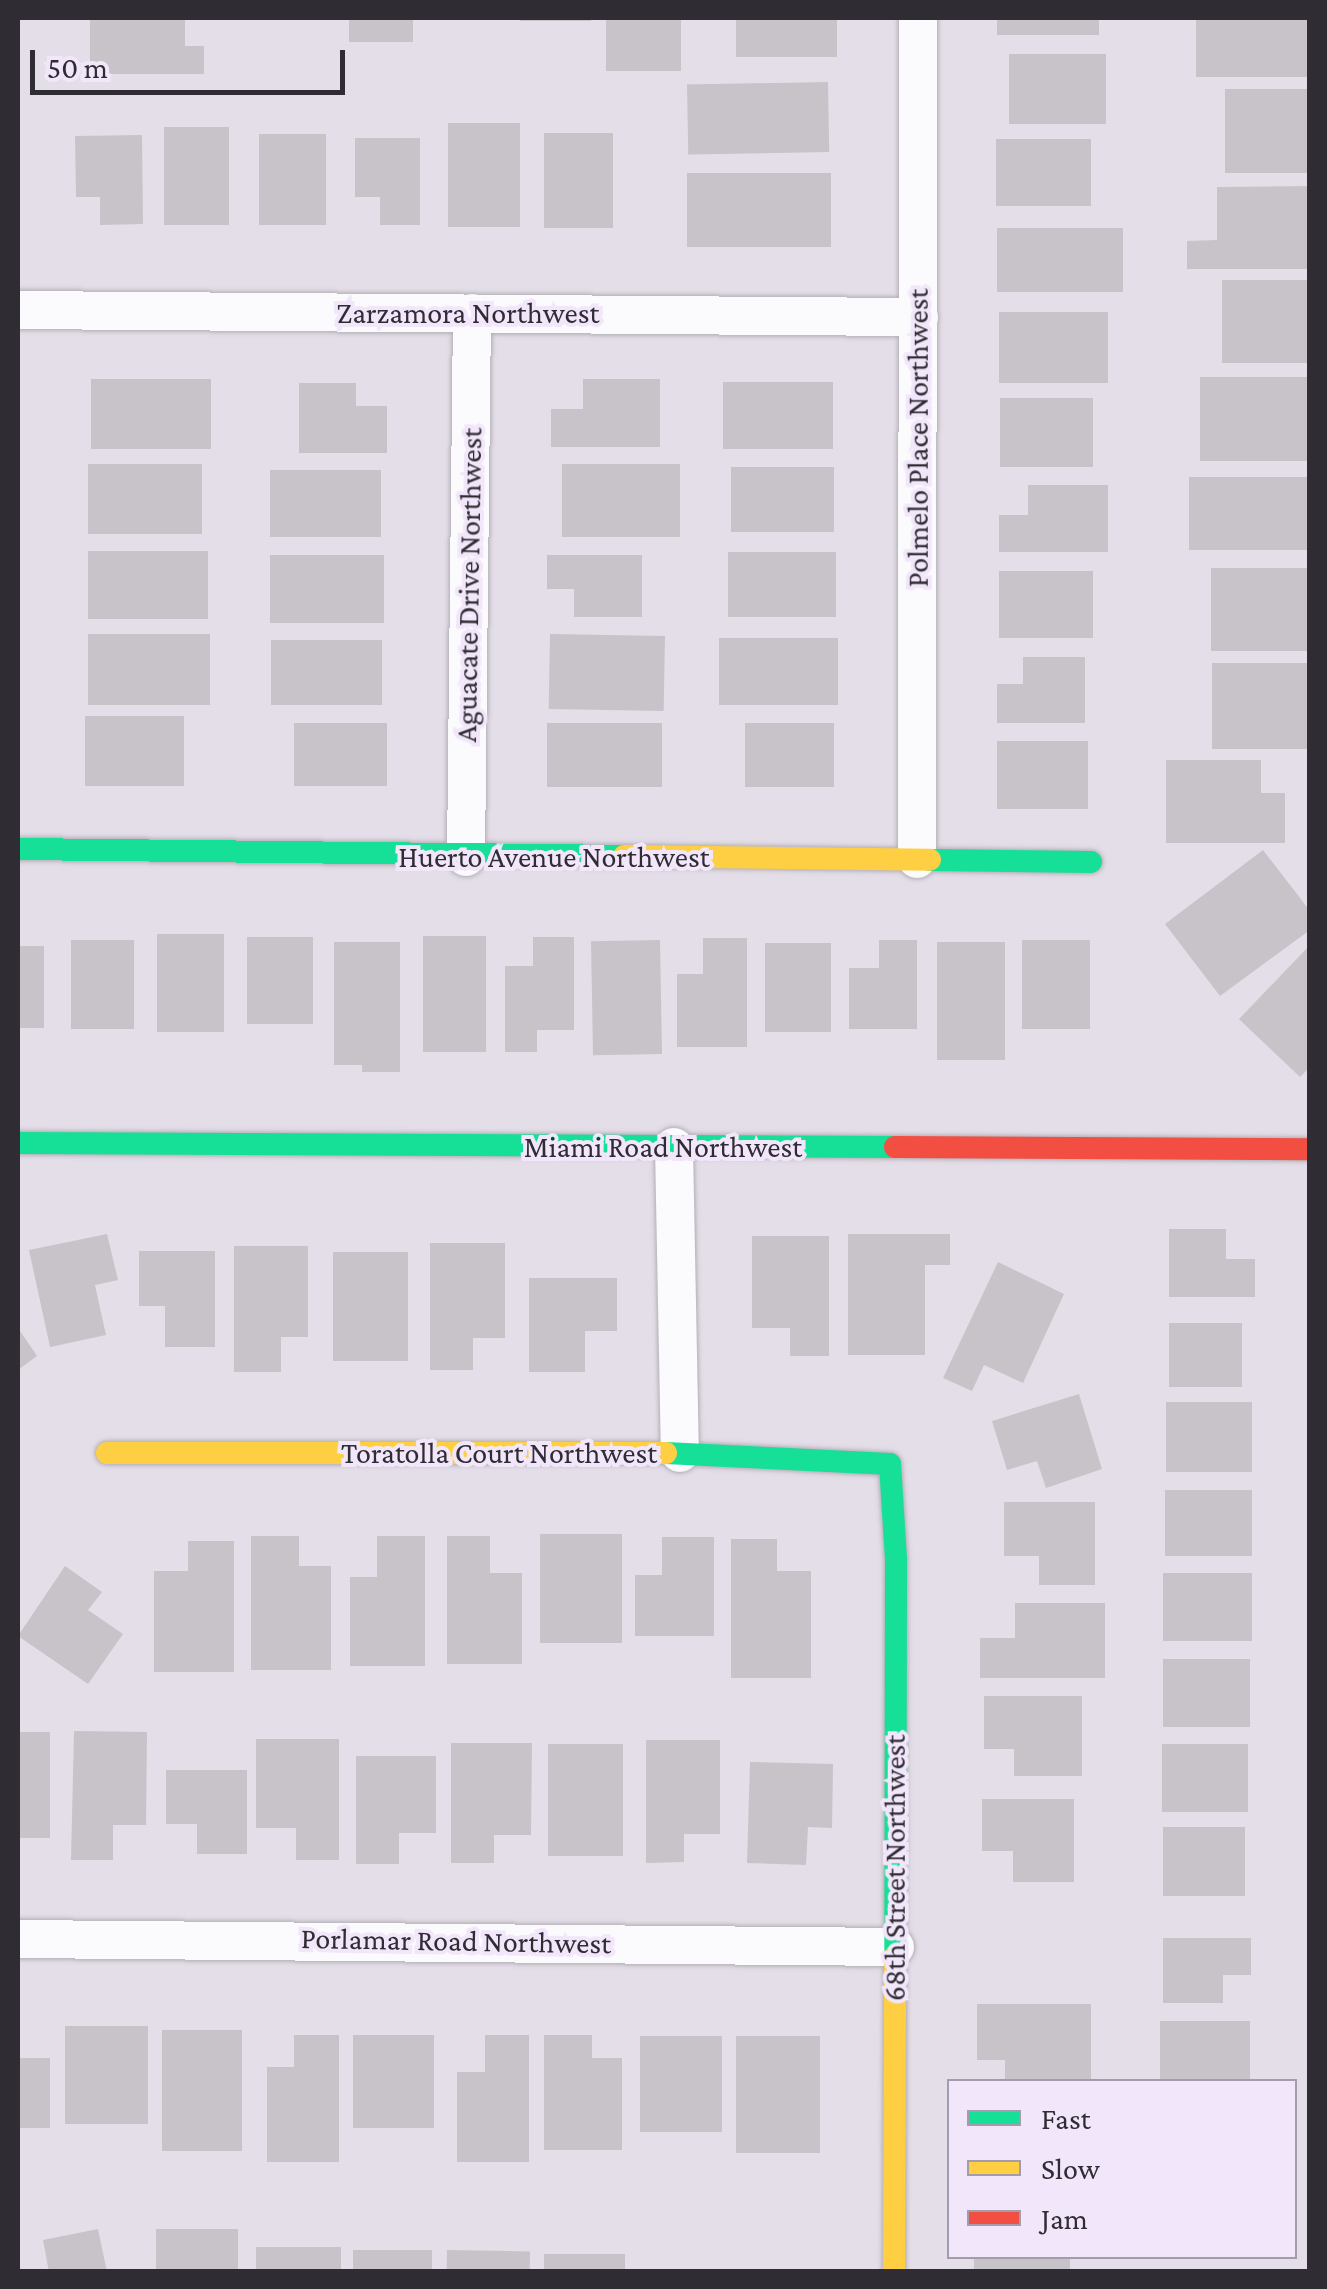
<!DOCTYPE html>
<style>
body{margin:0}
#map{position:relative;width:1327px;height:2289px;overflow:hidden;background:#e4dee8;font-family:"Crimson Pro",serif}
div>[style]{position:absolute}
.building>*{inset:0;background:#c8c2c9;transform-origin:0 0}
.roads{filter:drop-shadow(0 0 2px #b4afb6) drop-shadow(0 0 2px #b4afb6)}
.street>*{height:38px;margin:-19px;padding:0 19px;transform-origin:19px;border-radius:19px;background:#fbfafc}
.fast>*{height:22px;margin:-11px;padding:0 11px;transform-origin:11px;border-radius:11px;background:#16e098}
.slow>*{height:22px;margin:-11px;padding:0 11px;transform-origin:11px;border-radius:11px;background:#ffcf43}
.jam>*{height:22px;margin:-11px;padding:0 11px;transform-origin:11px;border-radius:11px;background:#f24e42}
span{translate:-50% -50%;white-space:nowrap;text-align:center;line-height:1.15;-webkit-text-stroke:8px #f2e7fa;paint-order:stroke}
.street-label{font-size:30px;color:#302c33}
.frame{position:absolute;inset:0;border:20px solid #302c33;pointer-events:none}
.legend{position:absolute;left:947px;top:2079px;width:350px;height:180px;box-sizing:border-box;background:#f2e7fa;border:2px solid #a49caa;margin:0;padding:12px 18px;list-style:none;font-size:30px;color:#302c33}
.legend li{display:flex;align-items:center;gap:20px;height:50px}
.legend b{width:50px;border:2px solid #a49caa}
.scale{position:absolute;left:30px;top:50px;width:315px;height:45px;box-sizing:border-box;border:5px solid #302c33;border-top:0;padding-left:12px;font-size:30px;line-height:35px;white-space:nowrap;color:#302c33;-webkit-text-stroke:8px #f2e7fa;paint-order:stroke}
</style>
<div id="map">
<div class="building">
<div style="clip-path:polygon(90px 18px,185px 18px,185px 46px,204px 46px,204px 74px,90px 74px)"></div>
<div style="left:349px;top:18px;width:64px;height:24px"></div>
<div style="left:520px;top:18px;width:71px;height:3px"></div>
<div style="left:606px;top:18px;width:75px;height:53px"></div>
<div style="left:736px;top:18px;width:101px;height:39px"></div>
<div style="left:997px;top:18px;width:102px;height:17px"></div>
<div style="left:1196px;top:18px;width:114px;height:59px"></div>
<div style="left:1009px;top:54px;width:97px;height:70px"></div>
<div style="left:828px;top:82px;width:70px;height:141px;rotate:89deg"></div>
<div style="left:1225px;top:89px;width:85px;height:84px"></div>
<div style="left:448px;top:123px;width:72px;height:104px"></div>
<div style="left:164px;top:127px;width:65px;height:98px"></div>
<div style="left:544px;top:133px;width:69px;height:95px"></div>
<div style="left:259px;top:134px;width:67px;height:91px"></div>
<div style="clip-path:polygon(142px 135px,143px 224px,100px 225px,100px 197px,76px 197px,75px 136px)"></div>
<div style="clip-path:polygon(355px 138px,420px 138px,420px 225px,380px 225px,380px 197px,355px 197px)"></div>
<div style="left:996px;top:139px;width:95px;height:67px"></div>
<div style="left:687px;top:173px;width:144px;height:74px"></div>
<div style="clip-path:polygon(1310px 186px,1310px 269px,1187px 269px,1187px 241px,1217px 240px,1217px 187px)"></div>
<div style="left:997px;top:228px;width:126px;height:64px"></div>
<div style="left:1222px;top:280px;width:88px;height:83px"></div>
<div style="left:999px;top:312px;width:109px;height:71px"></div>
<div style="left:1200px;top:377px;width:110px;height:84px"></div>
<div style="left:91px;top:379px;width:120px;height:70px"></div>
<div style="clip-path:polygon(583px 379px,660px 379px,660px 447px,551px 447px,551px 409px,583px 409px)"></div>
<div style="left:723px;top:382px;width:110px;height:67px"></div>
<div style="clip-path:polygon(299px 383px,356px 383px,356px 406px,387px 406px,387px 453px,299px 453px)"></div>
<div style="left:1000px;top:398px;width:93px;height:69px"></div>
<div style="left:88px;top:464px;width:114px;height:70px"></div>
<div style="left:562px;top:464px;width:118px;height:73px"></div>
<div style="left:731px;top:467px;width:103px;height:65px"></div>
<div style="left:270px;top:470px;width:111px;height:67px"></div>
<div style="left:1189px;top:477px;width:121px;height:73px"></div>
<div style="clip-path:polygon(1028px 485px,1108px 485px,1108px 552px,999px 552px,999px 515px,1028px 515px)"></div>
<div style="left:88px;top:551px;width:120px;height:68px"></div>
<div style="left:728px;top:552px;width:108px;height:65px"></div>
<div style="left:270px;top:555px;width:114px;height:68px"></div>
<div style="clip-path:polygon(547px 555px,642px 555px,642px 617px,574px 617px,574px 589px,547px 589px)"></div>
<div style="left:1211px;top:568px;width:99px;height:83px"></div>
<div style="left:999px;top:571px;width:94px;height:67px"></div>
<div style="left:88px;top:634px;width:122px;height:71px"></div>
<div style="left:550px;top:634px;width:115px;height:75px;rotate:1deg"></div>
<div style="left:719px;top:638px;width:119px;height:67px"></div>
<div style="left:271px;top:640px;width:111px;height:65px"></div>
<div style="clip-path:polygon(1023px 657px,1085px 657px,1085px 723px,997px 723px,997px 684px,1023px 684px)"></div>
<div style="left:1212px;top:663px;width:98px;height:86px"></div>
<div style="left:85px;top:716px;width:99px;height:70px"></div>
<div style="left:294px;top:723px;width:93px;height:63px"></div>
<div style="left:547px;top:723px;width:115px;height:64px"></div>
<div style="left:745px;top:723px;width:89px;height:64px"></div>
<div style="left:997px;top:741px;width:91px;height:68px"></div>
<div style="clip-path:polygon(1166px 760px,1261px 760px,1261px 793px,1285px 793px,1285px 843px,1166px 843px)"></div>
<div style="clip-path:polygon(1263px 850px,1310px 911px,1310px 930px,1220px 996px,1165px 924px)"></div>
<div style="left:157px;top:934px;width:67px;height:98px"></div>
<div style="left:423px;top:936px;width:63px;height:116px"></div>
<div style="left:247px;top:937px;width:66px;height:87px"></div>
<div style="clip-path:polygon(533px 937px,574px 937px,574px 1030px,537px 1030px,537px 1052px,505px 1052px,505px 966px,533px 966px)"></div>
<div style="clip-path:polygon(703px 938px,747px 938px,747px 1047px,677px 1047px,677px 974px,703px 974px)"></div>
<div style="left:71px;top:940px;width:63px;height:89px"></div>
<div style="left:660px;top:940px;width:114px;height:69px;rotate:89deg"></div>
<div style="clip-path:polygon(879px 940px,917px 940px,917px 1029px,849px 1029px,849px 968px,879px 968px)"></div>
<div style="left:1022px;top:940px;width:68px;height:89px"></div>
<div style="clip-path:polygon(334px 942px,400px 942px,400px 1072px,362px 1072px,362px 1065px,334px 1065px)"></div>
<div style="left:937px;top:942px;width:68px;height:118px"></div>
<div style="left:765px;top:943px;width:66px;height:89px"></div>
<div style="clip-path:polygon(1310px 945px,1310px 1067px,1300px 1077px,1239px 1019px)"></div>
<div style="left:18px;top:946px;width:26px;height:82px"></div>
<div style="clip-path:polygon(1169px 1229px,1226px 1229px,1226px 1259px,1255px 1259px,1255px 1297px,1169px 1297px)"></div>
<div style="clip-path:polygon(107px 1234px,118px 1280px,95px 1285px,106px 1335px,50px 1347px,29px 1250px)"></div>
<div style="clip-path:polygon(848px 1234px,950px 1234px,950px 1265px,925px 1265px,925px 1355px,848px 1355px)"></div>
<div style="clip-path:polygon(752px 1236px,829px 1236px,829px 1356px,790px 1356px,790px 1328px,752px 1328px)"></div>
<div style="clip-path:polygon(430px 1243px,505px 1243px,505px 1338px,473px 1338px,473px 1370px,430px 1370px)"></div>
<div style="clip-path:polygon(234px 1246px,308px 1246px,308px 1337px,281px 1337px,281px 1372px,234px 1372px)"></div>
<div style="clip-path:polygon(139px 1251px,215px 1251px,215px 1347px,165px 1347px,165px 1306px,139px 1306px)"></div>
<div style="left:333px;top:1252px;width:75px;height:109px"></div>
<div style="clip-path:polygon(998px 1262px,1064px 1294px,1023px 1383px,984px 1365px,972px 1391px,943px 1378px)"></div>
<div style="clip-path:polygon(529px 1278px,617px 1278px,617px 1331px,585px 1331px,585px 1372px,529px 1372px)"></div>
<div style="left:1169px;top:1323px;width:73px;height:64px"></div>
<div style="clip-path:polygon(18px 1328px,37px 1356px,18px 1370px)"></div>
<div style="clip-path:polygon(1079px 1394px,1102px 1469px,1046px 1488px,1037px 1461px,1007px 1470px,992px 1421px)"></div>
<div style="left:1166px;top:1402px;width:86px;height:70px"></div>
<div style="left:1165px;top:1490px;width:87px;height:66px"></div>
<div style="clip-path:polygon(1004px 1502px,1095px 1502px,1095px 1585px,1039px 1585px,1039px 1556px,1004px 1556px)"></div>
<div style="left:540px;top:1534px;width:82px;height:109px"></div>
<div style="clip-path:polygon(251px 1536px,299px 1536px,299px 1566px,331px 1566px,331px 1670px,251px 1670px)"></div>
<div style="clip-path:polygon(377px 1536px,425px 1536px,425px 1666px,350px 1666px,350px 1577px,377px 1577px)"></div>
<div style="clip-path:polygon(447px 1536px,490px 1536px,490px 1573px,522px 1573px,522px 1664px,447px 1664px)"></div>
<div style="clip-path:polygon(662px 1537px,714px 1537px,714px 1636px,635px 1636px,635px 1575px,662px 1575px)"></div>
<div style="clip-path:polygon(731px 1539px,777px 1539px,777px 1571px,811px 1571px,811px 1678px,731px 1678px)"></div>
<div style="clip-path:polygon(188px 1541px,234px 1541px,234px 1672px,154px 1672px,154px 1571px,188px 1571px)"></div>
<div style="clip-path:polygon(65px 1566px,102px 1592px,88px 1610px,123px 1634px,88px 1684px,18px 1636px)"></div>
<div style="left:1163px;top:1573px;width:89px;height:68px"></div>
<div style="clip-path:polygon(1015px 1603px,1105px 1603px,1105px 1678px,980px 1678px,980px 1638px,1015px 1638px)"></div>
<div style="left:1163px;top:1659px;width:87px;height:68px"></div>
<div style="clip-path:polygon(984px 1696px,1082px 1696px,1082px 1776px,1014px 1776px,1014px 1749px,984px 1749px)"></div>
<div style="clip-path:polygon(74px 1731px,147px 1732px,146px 1825px,113px 1825px,113px 1860px,71px 1860px)"></div>
<div style="left:18px;top:1732px;width:32px;height:106px"></div>
<div style="clip-path:polygon(256px 1739px,339px 1739px,339px 1860px,296px 1860px,296px 1828px,256px 1828px)"></div>
<div style="clip-path:polygon(646px 1740px,720px 1740px,720px 1834px,684px 1834px,684px 1862px,646px 1863px)"></div>
<div style="clip-path:polygon(451px 1743px,532px 1743px,531px 1835px,494px 1835px,494px 1863px,451px 1863px)"></div>
<div style="left:548px;top:1744px;width:75px;height:112px"></div>
<div style="left:1162px;top:1744px;width:86px;height:68px"></div>
<div style="clip-path:polygon(356px 1756px,436px 1756px,436px 1833px,399px 1833px,399px 1864px,356px 1864px)"></div>
<div style="clip-path:polygon(750px 1762px,833px 1764px,832px 1828px,808px 1827px,806px 1865px,747px 1863px)"></div>
<div style="clip-path:polygon(166px 1770px,247px 1770px,247px 1854px,197px 1854px,197px 1824px,166px 1824px)"></div>
<div style="clip-path:polygon(982px 1799px,1074px 1799px,1074px 1882px,1013px 1882px,1013px 1851px,982px 1851px)"></div>
<div style="left:1163px;top:1827px;width:82px;height:69px"></div>
<div style="clip-path:polygon(1163px 1938px,1251px 1938px,1251px 1975px,1223px 1975px,1223px 2003px,1163px 2003px)"></div>
<div style="clip-path:polygon(977px 2004px,1091px 2004px,1091px 2082px,1005px 2082px,1005px 2060px,977px 2060px)"></div>
<div style="left:1160px;top:2021px;width:90px;height:61px"></div>
<div style="left:65px;top:2026px;width:83px;height:98px"></div>
<div style="left:162px;top:2030px;width:80px;height:121px"></div>
<div style="clip-path:polygon(294px 2035px,339px 2035px,339px 2162px,267px 2162px,267px 2067px,294px 2067px)"></div>
<div style="left:353px;top:2035px;width:81px;height:93px"></div>
<div style="clip-path:polygon(485px 2035px,529px 2035px,529px 2162px,457px 2162px,457px 2072px,485px 2072px)"></div>
<div style="clip-path:polygon(544px 2035px,592px 2035px,592px 2058px,622px 2058px,622px 2150px,544px 2150px)"></div>
<div style="left:640px;top:2036px;width:82px;height:96px"></div>
<div style="left:736px;top:2036px;width:84px;height:117px"></div>
<div style="left:18px;top:2058px;width:32px;height:70px"></div>
<div style="clip-path:polygon(98px 2229px,107px 2272px,49px 2272px,43px 2240px)"></div>
<div style="left:156px;top:2229px;width:82px;height:43px"></div>
<div style="left:256px;top:2247px;width:85px;height:25px"></div>
<div style="left:353px;top:2250px;width:79px;height:22px"></div>
<div style="left:447px;top:2250px;width:83px;height:22px;rotate:1deg"></div>
<div style="left:544px;top:2254px;width:81px;height:18px"></div>
<div style="left:974px;top:2256px;width:96px;height:16px"></div>
</div>
<div class="roads">
<div class="street">
<div style="left:18px;top:310px;width:901px;rotate:0.45deg"></div>
<div style="left:466px;top:857px;width:544px;rotate:-89.37deg"></div>
<div style="left:917px;top:859px;width:841px;rotate:-89.93deg"></div>
<div style="left:674px;top:1147px;width:306px;rotate:88.9deg"></div>
<div style="left:18px;top:1939px;width:877px;rotate:0.52deg"></div>
</div>
<div class="fast">
<div style="left:18px;top:849px;width:606px;rotate:0.66deg"></div>
<div style="left:930px;top:860px;width:161px;rotate:0.7deg"></div>
<div style="left:18px;top:1143px;width:877px;rotate:0.26deg"></div>
<div style="left:666px;top:1453px;width:224px;rotate:2.8deg"></div>
<div style="left:890px;top:1464px;width:95px;rotate:86.4deg"></div>
<div style="left:896px;top:1559px;width:397px;rotate:90.1deg"></div>
</div>
<div class="slow">
<div style="left:624px;top:856px;width:306px;rotate:0.7deg"></div>
<div style="left:107px;top:1453px;width:559px"></div>
<div style="left:894px;top:2272px;width:316px;rotate:-89.8deg"></div>
</div>
<div class="jam">
<div style="left:895px;top:1147px;width:415px;rotate:0.3deg"></div>
</div>
</div>
<div class="street-label">
<span style="left:468px;top:313px">Zarzamora Northwest</span>
<span style="left:918px;top:438px;rotate:-90deg">Polmelo Place Northwest</span>
<span style="left:469px;top:585px;rotate:-89deg">Aguacate Drive Northwest</span>
<span style="left:554px;top:857px">Huerto Avenue Northwest</span>
<span style="left:663px;top:1147px">Miami Road Northwest</span>
<span style="left:499px;top:1453px">Toratolla Court Northwest</span>
<span style="left:895px;top:1868px;rotate:-90deg">68th Street Northwest</span>
<span style="left:456px;top:1941px;rotate:1deg">Porlamar Road Northwest</span>
</div>
<div class="frame"></div>
<ul class="legend">
<li><b style="height:12px;background:#16e098"></b>Fast</li>
<li><b style="height:12px;background:#ffcf43"></b>Slow</li>
<li><b style="height:12px;background:#f24e42"></b>Jam</li>
</ul>
<div class="scale">50 m</div>
</div>
